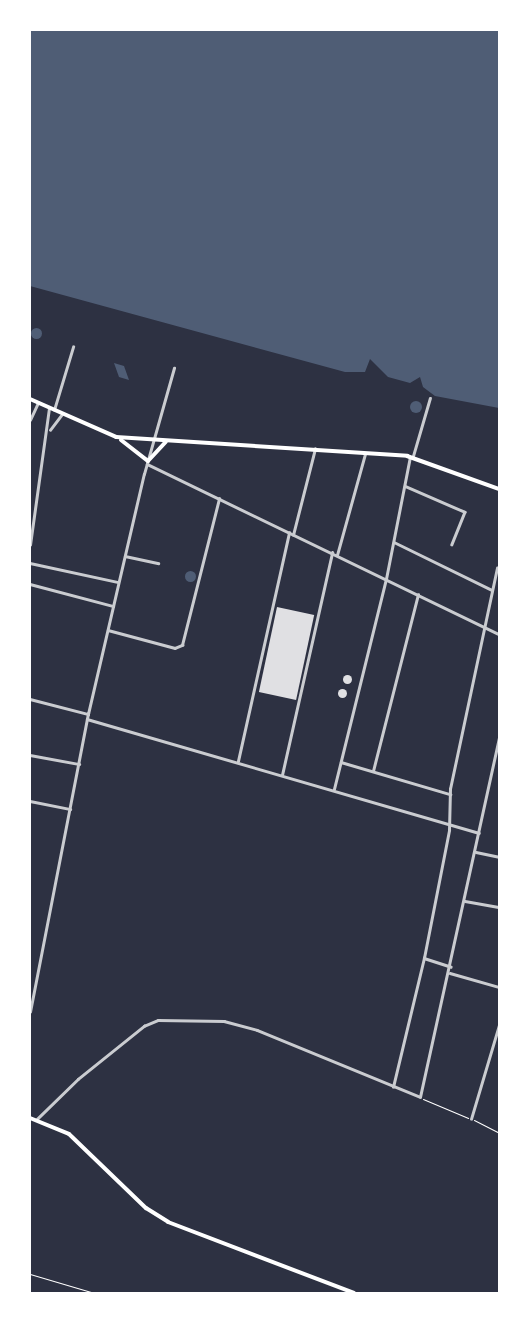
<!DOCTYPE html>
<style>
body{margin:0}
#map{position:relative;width:529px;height:1323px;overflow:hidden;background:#2d3142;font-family:"Varela Round",sans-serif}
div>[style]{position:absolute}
.water>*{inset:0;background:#4f5d75}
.round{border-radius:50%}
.building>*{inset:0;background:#e0e0e3;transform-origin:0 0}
.path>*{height:1px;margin:-0.5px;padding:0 0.5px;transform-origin:0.5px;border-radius:0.5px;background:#fff}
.minor>*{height:2.5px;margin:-1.25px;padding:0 1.25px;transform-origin:1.25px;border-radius:1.25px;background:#caccd0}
.secondary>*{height:4px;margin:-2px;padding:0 2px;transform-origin:2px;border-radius:2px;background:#fff}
span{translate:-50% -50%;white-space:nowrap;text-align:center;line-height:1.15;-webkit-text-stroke:4px #fff;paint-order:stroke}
.frame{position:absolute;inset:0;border:31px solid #fff;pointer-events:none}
</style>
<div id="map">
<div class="water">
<div style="clip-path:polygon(30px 30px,499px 30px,499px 408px,435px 396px,423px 387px,420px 377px,410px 383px,388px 377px,370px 359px,365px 372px,345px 372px,30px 286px)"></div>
<div class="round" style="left:30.5px;top:327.5px;width:11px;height:11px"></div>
<div style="clip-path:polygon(114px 363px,124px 366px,129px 380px,119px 377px)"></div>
<div class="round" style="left:410px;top:401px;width:12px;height:12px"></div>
<div class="round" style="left:184.5px;top:570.5px;width:11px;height:11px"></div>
</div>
<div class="building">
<div style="left:277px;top:607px;width:38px;height:87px;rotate:12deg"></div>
<div class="round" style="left:342.5px;top:674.5px;width:9px;height:9px"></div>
<div class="round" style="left:337.5px;top:688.5px;width:9px;height:9px"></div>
</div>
<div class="path">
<div style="left:423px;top:1099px;width:49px;rotate:22.9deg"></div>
<div style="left:474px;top:1120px;width:28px;rotate:27deg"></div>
<div style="left:30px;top:1274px;width:67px;rotate:16.5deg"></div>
</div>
<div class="minor">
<div style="left:54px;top:410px;width:66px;rotate:-73.2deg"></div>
<div style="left:30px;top:420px;width:19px;rotate:-65deg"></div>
<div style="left:50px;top:430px;width:20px;rotate:-53deg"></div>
<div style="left:413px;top:456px;width:60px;rotate:-73.7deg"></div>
<div style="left:147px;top:464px;width:391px;rotate:25.8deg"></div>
<div style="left:405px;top:486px;width:65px;rotate:23.4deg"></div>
<div style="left:465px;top:512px;width:35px;rotate:112deg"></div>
<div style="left:293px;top:535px;width:89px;rotate:-75.7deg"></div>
<div style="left:394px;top:542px;width:109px;rotate:26.1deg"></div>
<div style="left:30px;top:545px;width:138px;rotate:-82.1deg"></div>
<div style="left:337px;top:555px;width:105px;rotate:-74.5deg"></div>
<div style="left:125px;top:556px;width:34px;rotate:12deg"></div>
<div style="left:30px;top:563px;width:90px;rotate:12.2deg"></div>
<div style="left:30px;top:584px;width:86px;rotate:14.8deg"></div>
<div style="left:108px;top:630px;width:69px;rotate:15deg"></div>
<div style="left:175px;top:648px;width:8px;rotate:-23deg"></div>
<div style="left:182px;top:645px;width:151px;rotate:-75.8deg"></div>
<div style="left:30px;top:699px;width:60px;rotate:14.5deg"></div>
<div style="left:87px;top:719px;width:408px;rotate:16.2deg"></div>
<div style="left:30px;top:755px;width:50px;rotate:10.4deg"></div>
<div style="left:238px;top:761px;width:234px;rotate:-77.4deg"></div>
<div style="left:341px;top:762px;width:114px;rotate:16.4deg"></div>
<div style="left:373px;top:771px;width:182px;rotate:-75.7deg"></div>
<div style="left:282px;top:775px;width:228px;rotate:-77.3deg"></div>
<div style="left:334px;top:789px;width:216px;rotate:-76.1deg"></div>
<div style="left:386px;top:579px;width:124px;rotate:-78.9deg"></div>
<div style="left:30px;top:801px;width:41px;rotate:11.3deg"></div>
<div style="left:476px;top:852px;width:24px;rotate:12deg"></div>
<div style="left:465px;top:901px;width:35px;rotate:10deg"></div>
<div style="left:424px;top:958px;width:28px;rotate:18deg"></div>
<div style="left:450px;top:973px;width:51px;rotate:15.9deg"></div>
<div style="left:30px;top:1012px;width:304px;rotate:-79deg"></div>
<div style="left:88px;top:714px;width:246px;rotate:-76.9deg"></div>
<div style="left:144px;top:474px;width:110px;rotate:-74.2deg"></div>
<div style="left:393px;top:1087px;width:133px;rotate:-76.5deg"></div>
<div style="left:424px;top:958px;width:130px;rotate:-78.9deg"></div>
<div style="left:449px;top:830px;width:41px;rotate:-88.6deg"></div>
<div style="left:450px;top:789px;width:226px;rotate:-78deg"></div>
<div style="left:37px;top:1119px;width:57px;rotate:-44.3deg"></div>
<div style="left:78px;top:1079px;width:85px;rotate:-38.8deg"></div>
<div style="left:144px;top:1026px;width:15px;rotate:-23deg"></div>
<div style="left:158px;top:1020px;width:66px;rotate:0.9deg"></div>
<div style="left:224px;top:1021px;width:34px;rotate:15deg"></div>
<div style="left:257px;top:1030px;width:176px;rotate:22.3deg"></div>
<div style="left:420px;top:1097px;width:367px;rotate:-77.6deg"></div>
<div style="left:471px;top:1119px;width:98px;rotate:-73.4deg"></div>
</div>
<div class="secondary">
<div style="left:30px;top:399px;width:94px;rotate:23.8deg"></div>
<div style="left:116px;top:437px;width:292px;rotate:3.7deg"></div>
<div style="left:407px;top:456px;width:98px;rotate:19.7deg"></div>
<div style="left:121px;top:440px;width:34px;rotate:38deg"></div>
<div style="left:148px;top:461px;width:26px;rotate:-47deg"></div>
<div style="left:30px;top:1118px;width:42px;rotate:22.3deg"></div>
<div style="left:69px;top:1134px;width:107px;rotate:43.9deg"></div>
<div style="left:146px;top:1208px;width:26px;rotate:32deg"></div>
<div style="left:168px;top:1222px;width:199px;rotate:20.9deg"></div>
</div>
<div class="frame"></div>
</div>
